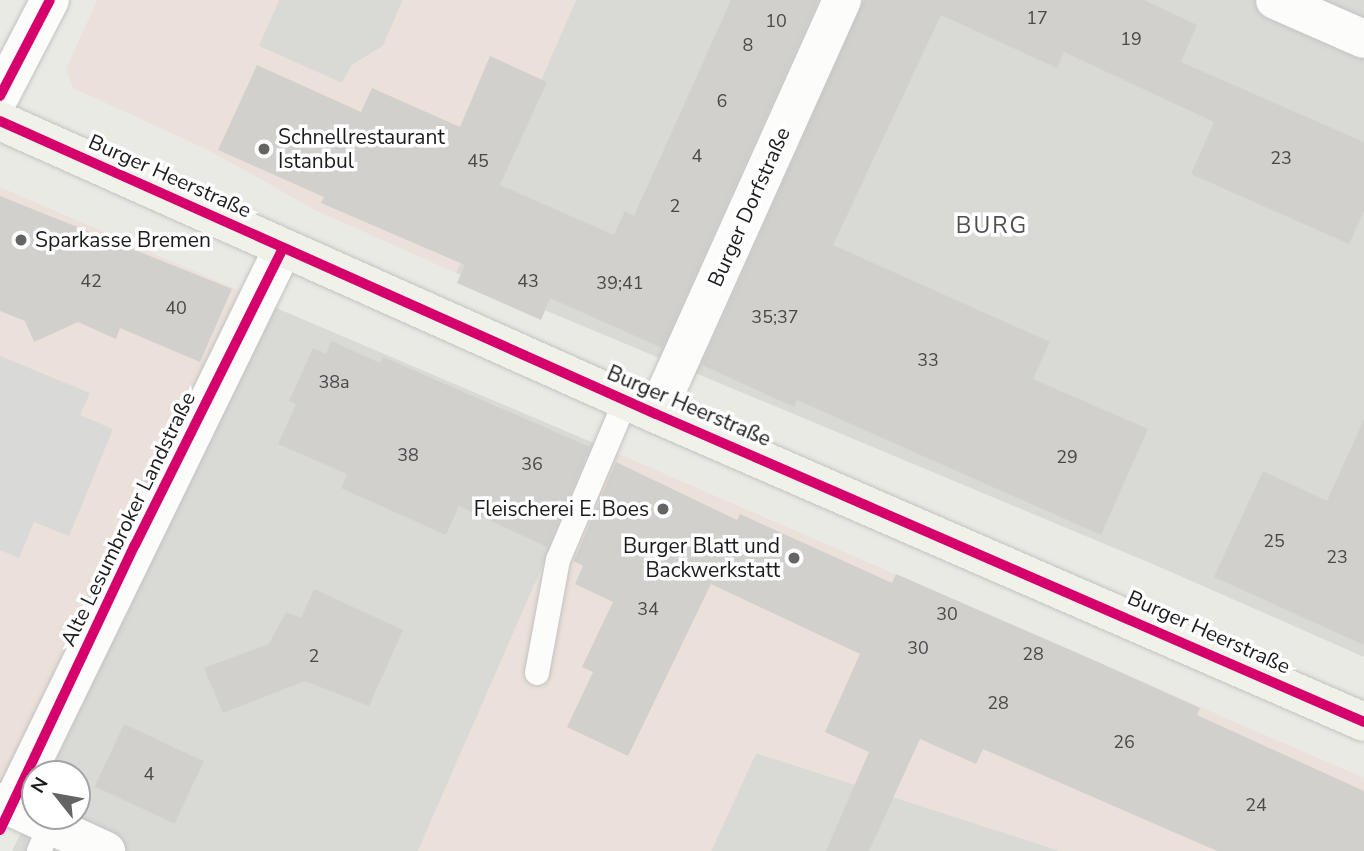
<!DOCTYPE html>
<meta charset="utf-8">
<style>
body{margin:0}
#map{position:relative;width:1364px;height:851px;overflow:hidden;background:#eaeae5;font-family:"Nunito Sans",sans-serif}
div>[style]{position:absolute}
.residential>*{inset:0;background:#d9d9d6}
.commercial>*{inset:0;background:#ece0da}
.parking>*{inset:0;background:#d9d9d7}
.building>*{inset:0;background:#d1d0cc;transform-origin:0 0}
.roads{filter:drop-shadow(0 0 2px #c3c3c1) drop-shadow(0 0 2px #c3c3c1)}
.lane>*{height:24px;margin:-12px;padding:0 12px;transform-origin:12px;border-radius:12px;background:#fcfcfb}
.street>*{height:38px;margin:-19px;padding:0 19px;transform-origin:19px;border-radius:19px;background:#fcfcfb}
.secondary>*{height:38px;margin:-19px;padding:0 19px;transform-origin:19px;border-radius:19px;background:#f0f2e9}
.cycleway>*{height:10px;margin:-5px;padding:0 5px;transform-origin:5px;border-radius:5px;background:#d6006c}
.dots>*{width:19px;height:19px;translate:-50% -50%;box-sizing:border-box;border:4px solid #fff;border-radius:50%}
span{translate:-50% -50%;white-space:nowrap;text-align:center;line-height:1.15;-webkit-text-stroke:7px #fff;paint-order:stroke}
.number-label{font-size:18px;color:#494948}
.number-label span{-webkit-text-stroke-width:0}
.poi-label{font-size:21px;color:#1c1c1c}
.left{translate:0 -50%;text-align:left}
.right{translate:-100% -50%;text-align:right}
.street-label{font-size:21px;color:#1c1c1c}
.neighbourhood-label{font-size:23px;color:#4f4f4f;letter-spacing:2px}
.north{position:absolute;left:21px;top:760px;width:70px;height:70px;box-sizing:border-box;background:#fff;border:2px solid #a4a4a4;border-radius:50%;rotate:301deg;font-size:19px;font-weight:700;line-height:28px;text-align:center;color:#1c1c1c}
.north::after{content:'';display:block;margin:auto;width:24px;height:32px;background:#646462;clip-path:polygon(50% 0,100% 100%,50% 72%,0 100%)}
</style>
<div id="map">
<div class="residential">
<div style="clip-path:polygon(279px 0,403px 0,383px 46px,352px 65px,342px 83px,258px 46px)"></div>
<div style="clip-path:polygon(576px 0,1364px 0,1364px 657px,1155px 565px,456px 273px)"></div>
<div style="clip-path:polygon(274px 307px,596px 444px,418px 851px,12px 851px,35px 804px,35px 816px,77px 816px,77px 774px,49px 774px)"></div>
<div style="clip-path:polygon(756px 753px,998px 830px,1060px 851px,711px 851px)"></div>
</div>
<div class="commercial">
<div style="clip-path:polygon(97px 0,279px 0,259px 46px,342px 83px,352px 65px,383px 46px,403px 0,576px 0,456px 273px,317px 211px,208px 150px,73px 88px,66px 69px)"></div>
<div style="clip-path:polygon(0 187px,259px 299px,0 805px)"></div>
<div style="clip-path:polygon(596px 444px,1364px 778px,1364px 851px,1060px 851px,756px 753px,711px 851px,418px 851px)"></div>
</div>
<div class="parking">
<div style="clip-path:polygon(0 356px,90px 393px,80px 415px,113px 429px,69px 536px,34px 522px,19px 558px,0 550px)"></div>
</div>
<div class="building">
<div style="clip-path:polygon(731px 0,818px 0,662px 348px,550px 298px,541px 320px,457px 283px,465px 265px,321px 203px,324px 197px,218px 150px,257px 65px,361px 112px,372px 88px,460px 127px,490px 56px,547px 82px,500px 185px,614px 235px,625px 211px,634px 216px)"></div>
<div style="clip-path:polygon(864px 0,1144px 0,1197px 25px,1181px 62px,1364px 142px,1364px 211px,1349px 244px,1191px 174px,1214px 122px,1064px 52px,1057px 68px,941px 15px,833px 245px,1050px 342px,1033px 379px,1148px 429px,1101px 535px,797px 400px,794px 407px,702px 365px)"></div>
<div style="clip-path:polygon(0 196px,232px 289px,200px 362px,120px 328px,116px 339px,78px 322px,34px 342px,25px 321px,0 311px)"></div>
<div style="clip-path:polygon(331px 341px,380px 363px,383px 357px,590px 447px,547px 547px,459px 506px,446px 535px,341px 488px,347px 474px,278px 444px,296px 404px,289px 401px,313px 348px,326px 354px)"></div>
<div style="clip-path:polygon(1364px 419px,1364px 645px,1214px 577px,1263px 471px,1327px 501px)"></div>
<div style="clip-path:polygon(616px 462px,737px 520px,740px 514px,892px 583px,896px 574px,1098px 662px,1200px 708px,1197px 715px,1364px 791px,1364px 851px,1217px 851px,983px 749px,976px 764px,920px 739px,869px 851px,826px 851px,869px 752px,825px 732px,860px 654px,711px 584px,628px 756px,567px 727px,593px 672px,582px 667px,613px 602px,575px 584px,583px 566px,574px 561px)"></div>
<div style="clip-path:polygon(314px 589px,403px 630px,369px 706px,305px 681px,223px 713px,204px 668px,269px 644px,286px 612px,301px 618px)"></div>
<div style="left:124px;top:724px;width:88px;height:69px;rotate:25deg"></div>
</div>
<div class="roads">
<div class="lane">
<div style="left:537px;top:673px;width:115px;rotate:-79.5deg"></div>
<div style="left:558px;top:560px;width:174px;rotate:-67deg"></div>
<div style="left:39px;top:851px;width:27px;rotate:-66deg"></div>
</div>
<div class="street">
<div style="left:1275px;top:0;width:97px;rotate:23.7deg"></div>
<div style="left:0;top:96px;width:108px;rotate:-62.5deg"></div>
<div style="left:656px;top:414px;width:454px;rotate:-65.8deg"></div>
<div style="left:0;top:802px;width:117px;rotate:24.8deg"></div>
<div style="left:10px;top:808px;width:623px;rotate:-64.01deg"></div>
</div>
<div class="secondary">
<div style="left:0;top:121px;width:718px;rotate:24.07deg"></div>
<div style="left:656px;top:414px;width:772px;rotate:23.51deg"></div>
</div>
</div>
<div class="cycleway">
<div style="left:0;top:96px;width:108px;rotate:-62.5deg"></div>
<div style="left:0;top:121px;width:718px;rotate:24.07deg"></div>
<div style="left:656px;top:414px;width:772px;rotate:23.51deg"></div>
<div style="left:0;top:830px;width:315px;rotate:-64.7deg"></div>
<div style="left:135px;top:545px;width:332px;rotate:-63.5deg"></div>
</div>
<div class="dots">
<div style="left:264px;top:149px;background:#646462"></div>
<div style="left:21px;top:240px;background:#646462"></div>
<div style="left:663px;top:509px;background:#646462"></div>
<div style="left:794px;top:558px;background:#646462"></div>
</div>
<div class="number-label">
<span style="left:1037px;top:18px">17</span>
<span style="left:776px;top:21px">10</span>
<span style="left:1131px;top:39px">19</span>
<span style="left:748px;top:45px">8</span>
<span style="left:722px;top:101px">6</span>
<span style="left:697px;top:156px">4</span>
<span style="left:1281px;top:158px">23</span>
<span style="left:478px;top:161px">45</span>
<span style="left:675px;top:206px">2</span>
<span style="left:91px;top:281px">42</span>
<span style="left:528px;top:281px">43</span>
<span style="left:620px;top:283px">39;41</span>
<span style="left:176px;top:308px">40</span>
<span style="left:775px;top:317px">35;37</span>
<span style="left:928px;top:360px">33</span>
<span style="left:334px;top:382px">38a</span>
<span style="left:408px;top:455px">38</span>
<span style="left:1067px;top:457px">29</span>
<span style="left:532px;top:464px">36</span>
<span style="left:1274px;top:541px">25</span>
<span style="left:1337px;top:557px">23</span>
<span style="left:648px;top:609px">34</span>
<span style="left:947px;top:614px">30</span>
<span style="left:918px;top:648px">30</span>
<span style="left:1033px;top:654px">28</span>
<span style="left:314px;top:656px">2</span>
<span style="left:998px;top:703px">28</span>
<span style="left:1124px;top:742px">26</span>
<span style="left:149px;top:774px">4</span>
<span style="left:1256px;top:805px">24</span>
</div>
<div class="poi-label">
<span class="left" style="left:278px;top:149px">Schnellrestaurant<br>Istanbul</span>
<span class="left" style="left:35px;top:240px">Sparkasse Bremen</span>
<span class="right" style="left:649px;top:509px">Fleischerei E. Boes</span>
<span class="right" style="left:780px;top:558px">Burger Blatt und<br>Backwerkstatt</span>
</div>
<div class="street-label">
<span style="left:170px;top:176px;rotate:24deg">Burger Heerstraße</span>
<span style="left:749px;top:207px;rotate:-66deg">Burger Dorfstraße</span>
<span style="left:689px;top:406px;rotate:23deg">Burger Heerstraße</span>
<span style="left:128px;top:519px;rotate:-64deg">Alte Lesumbroker Landstraße</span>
<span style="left:1209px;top:632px;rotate:24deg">Burger Heerstraße</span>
</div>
<div class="neighbourhood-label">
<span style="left:992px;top:226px">BURG</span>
</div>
<div class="north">N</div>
</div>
